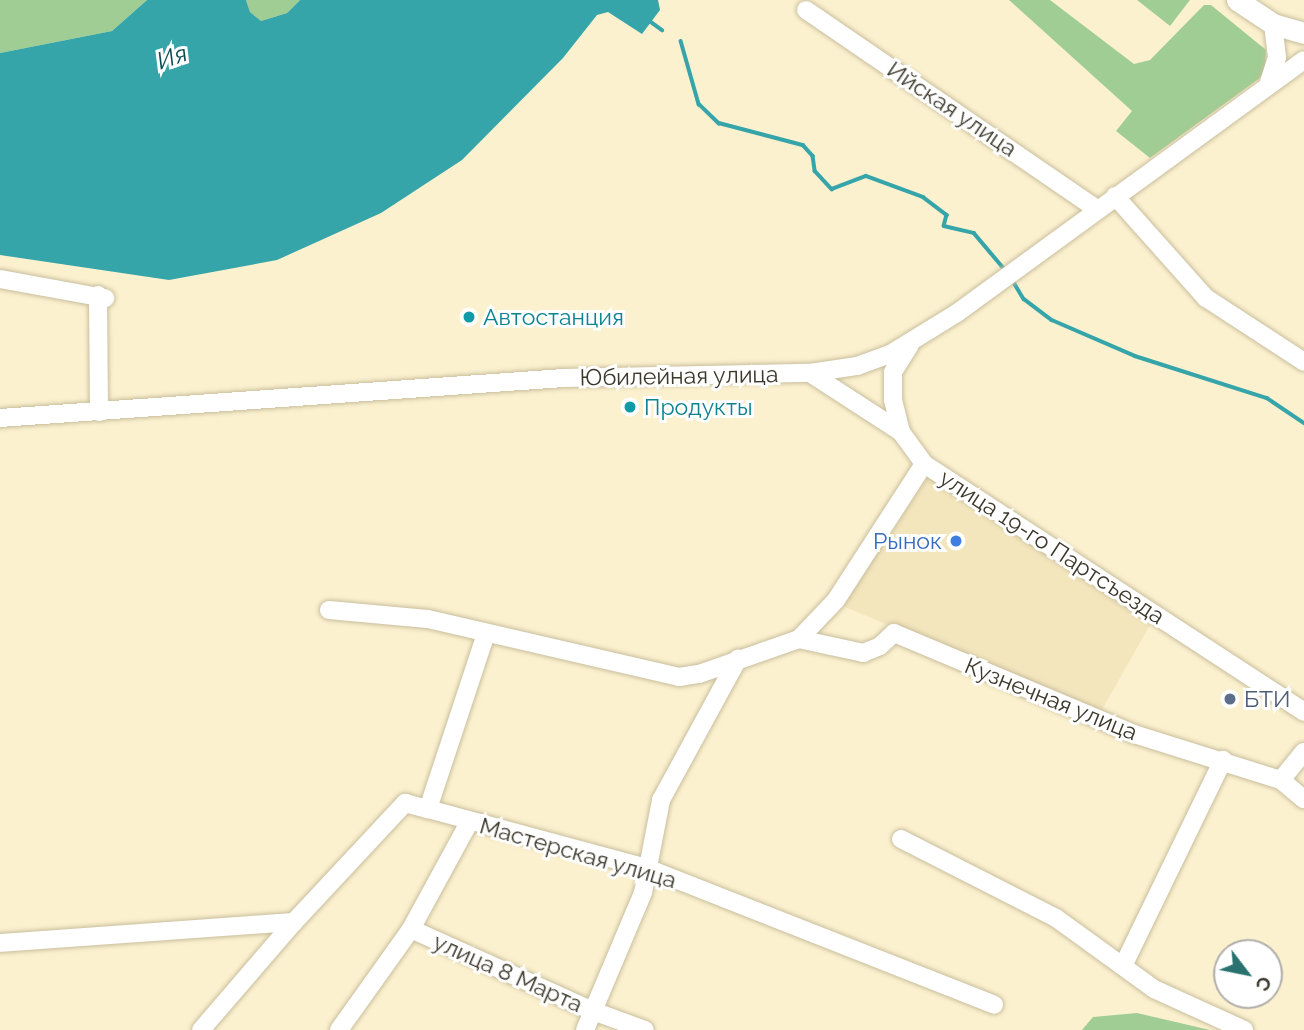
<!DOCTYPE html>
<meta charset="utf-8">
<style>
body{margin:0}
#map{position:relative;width:1304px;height:1030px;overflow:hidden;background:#fcf1cf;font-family:Raleway,sans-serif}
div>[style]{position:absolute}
.built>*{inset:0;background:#f3e6bd}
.green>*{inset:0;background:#a0cd94}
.water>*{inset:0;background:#35a5aa}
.stream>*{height:3.5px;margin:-1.75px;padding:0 1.75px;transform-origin:1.75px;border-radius:1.75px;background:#35a5aa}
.roads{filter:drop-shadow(0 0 2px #c8be9d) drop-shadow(0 0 2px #c8be9d)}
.minor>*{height:18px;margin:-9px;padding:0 9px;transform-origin:9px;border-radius:9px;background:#fff}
.major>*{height:21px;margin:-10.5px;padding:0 10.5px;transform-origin:10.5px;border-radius:10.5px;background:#fff}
.dots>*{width:19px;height:19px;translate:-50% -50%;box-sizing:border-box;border:4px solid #fff;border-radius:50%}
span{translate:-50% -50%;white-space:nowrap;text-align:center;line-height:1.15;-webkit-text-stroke:6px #fff;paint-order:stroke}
.street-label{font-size:23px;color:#3c382b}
.culture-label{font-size:23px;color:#0d838f}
.left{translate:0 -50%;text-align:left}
.shop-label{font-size:23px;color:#366cbe}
.right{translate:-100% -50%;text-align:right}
.service-label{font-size:23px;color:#4e5e75}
.water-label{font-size:24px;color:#0a4c4f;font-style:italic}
.north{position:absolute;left:1213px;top:939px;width:70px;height:70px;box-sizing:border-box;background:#fff;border:2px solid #b1afaa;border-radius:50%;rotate:122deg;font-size:19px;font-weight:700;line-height:28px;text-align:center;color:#3c382b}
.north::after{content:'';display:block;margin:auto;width:24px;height:32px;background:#29726f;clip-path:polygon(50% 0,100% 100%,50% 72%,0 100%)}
</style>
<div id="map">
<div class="built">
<div style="clip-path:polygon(929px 476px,1150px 625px,1099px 715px,843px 606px)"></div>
</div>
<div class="green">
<div style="clip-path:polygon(0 0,147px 0,112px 31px,0 53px)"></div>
<div style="clip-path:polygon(246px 0,300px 0,287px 13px,261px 21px,250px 12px)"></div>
<div style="clip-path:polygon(1009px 0,1050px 0,1134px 64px,1150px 60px,1204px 5px,1211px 5px,1266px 50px,1265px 68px,1260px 78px,1150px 158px,1116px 131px,1132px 111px)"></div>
<div style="clip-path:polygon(1137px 0,1190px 0,1170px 26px)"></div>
<div style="clip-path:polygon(1137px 1013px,1210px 1030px,1082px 1030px,1093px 1017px)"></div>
</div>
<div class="water">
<div style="clip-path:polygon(147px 0,246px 0,250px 12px,261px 21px,287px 13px,300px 0,658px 0,660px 10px,642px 34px,608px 12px,597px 15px,563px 58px,462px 160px,381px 213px,277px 260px,169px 280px,0 255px,0 53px,112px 31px)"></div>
</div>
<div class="stream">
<div style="left:651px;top:22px;width:14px;rotate:36deg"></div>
<div style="left:681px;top:41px;width:66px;rotate:74.1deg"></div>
<div style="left:699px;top:104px;width:28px;rotate:44deg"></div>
<div style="left:719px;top:123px;width:87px;rotate:14.7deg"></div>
<div style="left:803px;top:145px;width:15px;rotate:48deg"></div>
<div style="left:813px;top:156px;width:15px;rotate:82deg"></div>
<div style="left:815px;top:171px;width:25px;rotate:47deg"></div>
<div style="left:832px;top:189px;width:36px;rotate:-21deg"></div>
<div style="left:866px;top:176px;width:61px;rotate:20.2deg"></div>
<div style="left:923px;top:197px;width:30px;rotate:37deg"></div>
<div style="left:947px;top:215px;width:11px;rotate:105deg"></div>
<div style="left:944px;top:226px;width:31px;rotate:13deg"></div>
<div style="left:974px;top:233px;width:51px;rotate:49.8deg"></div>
<div style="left:1013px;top:281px;width:21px;rotate:59deg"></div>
<div style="left:1024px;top:299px;width:35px;rotate:37deg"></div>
<div style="left:1052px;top:320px;width:90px;rotate:23.4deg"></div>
<div style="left:1135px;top:356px;width:139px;rotate:17.7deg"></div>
<div style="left:1267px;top:398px;width:45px;rotate:34deg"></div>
</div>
<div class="roads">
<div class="minor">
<div style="left:806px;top:10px;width:353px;rotate:34.4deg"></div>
<div style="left:1269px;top:82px;width:26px;rotate:-72deg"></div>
<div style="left:1277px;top:57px;width:33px;rotate:-97deg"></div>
<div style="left:1115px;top:196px;width:137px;rotate:48.3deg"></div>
<div style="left:1206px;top:298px;width:117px;rotate:33.1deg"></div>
<div style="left:0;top:279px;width:107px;rotate:10.3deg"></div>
<div style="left:98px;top:295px;width:117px;rotate:89.5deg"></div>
<div style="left:810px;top:373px;width:108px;rotate:33deg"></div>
<div style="left:901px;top:432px;width:39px;rotate:54deg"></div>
<div style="left:924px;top:464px;width:454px;rotate:33.1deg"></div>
<div style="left:0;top:418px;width:564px;rotate:-4.06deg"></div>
<div style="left:563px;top:378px;width:247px;rotate:-1.2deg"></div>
<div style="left:810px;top:373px;width:48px;rotate:-8.5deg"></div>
<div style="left:857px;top:366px;width:37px;rotate:-20deg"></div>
<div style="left:892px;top:353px;width:76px;rotate:-31.6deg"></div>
<div style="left:957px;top:313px;width:429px;rotate:-36.1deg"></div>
<div style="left:901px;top:432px;width:33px;rotate:-104deg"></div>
<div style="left:893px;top:400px;width:28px;rotate:-90deg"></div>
<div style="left:893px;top:372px;width:32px;rotate:-58deg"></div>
<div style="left:329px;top:610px;width:99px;rotate:5.2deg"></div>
<div style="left:428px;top:619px;width:258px;rotate:13deg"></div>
<div style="left:679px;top:677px;width:20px;rotate:-9deg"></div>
<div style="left:699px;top:674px;width:106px;rotate:-19.3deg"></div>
<div style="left:799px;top:639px;width:54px;rotate:-46.5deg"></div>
<div style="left:836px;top:600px;width:162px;rotate:-57.1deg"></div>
<div style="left:799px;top:639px;width:66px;rotate:12.3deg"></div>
<div style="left:863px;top:653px;width:18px;rotate:-22deg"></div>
<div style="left:880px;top:646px;width:19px;rotate:-43deg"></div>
<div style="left:894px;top:633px;width:260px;rotate:22.8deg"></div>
<div style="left:1134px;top:734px;width:154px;rotate:17.4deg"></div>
<div style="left:1281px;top:780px;width:30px;rotate:40deg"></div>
<div style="left:1281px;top:780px;width:36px;rotate:-51deg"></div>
<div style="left:428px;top:809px;width:227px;rotate:15.1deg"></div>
<div style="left:647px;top:868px;width:373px;rotate:21.5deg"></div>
<div style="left:901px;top:839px;width:174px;rotate:27deg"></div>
<div style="left:1056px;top:918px;width:121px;rotate:35.9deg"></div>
<div style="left:1154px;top:989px;width:99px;rotate:24.5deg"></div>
<div style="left:411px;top:929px;width:200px;rotate:24.3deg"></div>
<div style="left:593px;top:1011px;width:55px;rotate:20.1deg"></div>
<div style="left:0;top:943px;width:295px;rotate:-4.1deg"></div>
<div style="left:294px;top:922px;width:163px;rotate:-47deg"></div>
<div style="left:405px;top:803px;width:24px;rotate:15deg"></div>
<div style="left:428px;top:809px;width:184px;rotate:-71.7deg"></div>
<div style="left:1124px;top:964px;width:227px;rotate:-64.1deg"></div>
<div style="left:201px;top:1030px;width:143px;rotate:-49.3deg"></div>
<div style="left:339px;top:1030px;width:124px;rotate:-54.5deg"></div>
<div style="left:411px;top:929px;width:123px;rotate:-61.4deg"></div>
<div style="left:585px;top:1030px;width:149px;rotate:-67.1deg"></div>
<div style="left:643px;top:893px;width:95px;rotate:-79deg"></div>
<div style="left:661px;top:800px;width:161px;rotate:-61.4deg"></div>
</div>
<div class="major">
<div style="left:1237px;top:0;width:43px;rotate:33.7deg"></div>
<div style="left:1273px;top:24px;width:32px;rotate:16deg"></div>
</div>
</div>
<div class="dots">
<div style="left:469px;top:317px;background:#0f9aa8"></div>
<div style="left:630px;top:407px;background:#0f9aa8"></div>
<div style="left:956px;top:541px;background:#3f7fe0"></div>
<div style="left:1230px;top:699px;background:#5c6f8a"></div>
</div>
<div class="street-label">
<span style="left:952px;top:109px;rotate:34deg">Ийская улица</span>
<span style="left:679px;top:376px;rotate:-1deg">Юбилейная улица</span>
<span style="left:1052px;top:547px;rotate:33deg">улица 19-го Партсъезда</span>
<span style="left:1051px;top:699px;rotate:22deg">Кузнечная улица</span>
<span style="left:578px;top:853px;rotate:16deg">Мастерская улица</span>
<span style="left:508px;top:973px;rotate:24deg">улица 8 Марта</span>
</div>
<div class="culture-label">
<span class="left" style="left:483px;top:317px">Автостанция</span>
<span class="left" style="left:644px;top:407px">Продукты</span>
</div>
<div class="shop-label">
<span class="right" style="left:942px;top:541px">Рынок</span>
</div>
<div class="service-label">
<span class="left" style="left:1244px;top:699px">БТИ</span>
</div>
<div class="water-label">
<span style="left:172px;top:57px;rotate:-19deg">Ия</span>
</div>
<div class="north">С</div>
</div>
